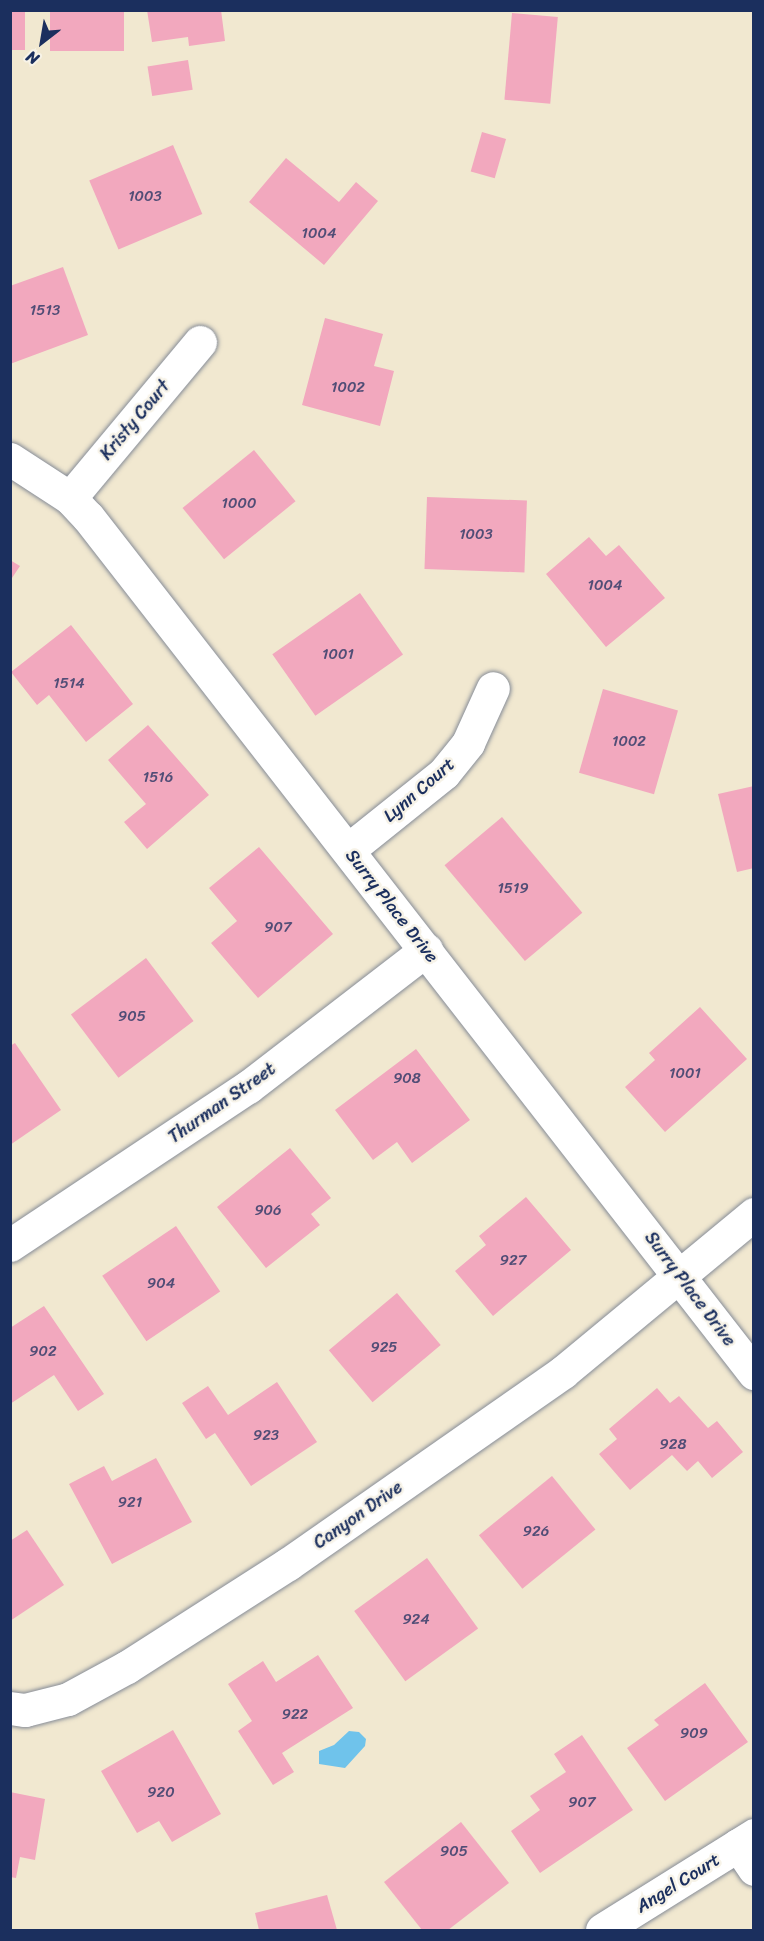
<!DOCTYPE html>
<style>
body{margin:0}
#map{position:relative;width:764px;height:1941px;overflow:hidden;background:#f1e8d0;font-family:Sriracha,sans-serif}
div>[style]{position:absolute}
.water>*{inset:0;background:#6fc3eb}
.building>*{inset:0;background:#f2a8be;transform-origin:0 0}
.roads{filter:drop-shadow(0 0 2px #868c97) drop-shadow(0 0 2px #868c97)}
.minor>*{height:33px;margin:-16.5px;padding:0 16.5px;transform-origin:16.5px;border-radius:16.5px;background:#fff}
span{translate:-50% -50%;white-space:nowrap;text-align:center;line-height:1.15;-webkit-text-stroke:5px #f7f3e8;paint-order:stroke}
.number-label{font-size:15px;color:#514d76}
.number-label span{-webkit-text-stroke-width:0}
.street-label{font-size:18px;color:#1b2f5e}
.frame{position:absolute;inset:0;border:12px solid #1b2f5e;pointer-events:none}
.north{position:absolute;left:12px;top:12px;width:60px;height:60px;-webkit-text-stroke:4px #f7f3e8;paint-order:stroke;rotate:211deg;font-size:16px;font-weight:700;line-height:24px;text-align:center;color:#1b2f5e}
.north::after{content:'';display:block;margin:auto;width:21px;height:27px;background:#1b2f5e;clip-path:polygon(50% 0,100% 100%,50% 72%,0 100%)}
</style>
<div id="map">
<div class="water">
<div style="clip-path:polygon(349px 1731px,359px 1732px,366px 1739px,365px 1746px,345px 1768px,319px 1764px,319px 1751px,334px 1745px)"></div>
</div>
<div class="building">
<div style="left:10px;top:10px;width:15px;height:40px"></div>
<div style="left:50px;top:10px;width:74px;height:41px"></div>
<div style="clip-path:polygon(147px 10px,221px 10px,225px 41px,189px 46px,188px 37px,152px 42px)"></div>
<div style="left:512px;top:13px;width:46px;height:87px;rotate:5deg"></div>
<div style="left:188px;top:60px;width:30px;height:41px;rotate:81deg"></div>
<div style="left:482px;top:132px;width:25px;height:41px;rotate:16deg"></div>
<div style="left:173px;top:145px;width:75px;height:91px;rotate:67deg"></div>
<div style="clip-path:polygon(286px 158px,339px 202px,356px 182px,378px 201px,324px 265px,249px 202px)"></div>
<div style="clip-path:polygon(63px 267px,88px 335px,10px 364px,10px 286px)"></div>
<div style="clip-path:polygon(325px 318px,383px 334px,374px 366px,394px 371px,380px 426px,302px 405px)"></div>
<div style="left:254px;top:450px;width:66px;height:92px;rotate:51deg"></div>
<div style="left:427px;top:497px;width:100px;height:72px;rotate:2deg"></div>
<div style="clip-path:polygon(589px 537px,606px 556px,619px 545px,665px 598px,606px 647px,546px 574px)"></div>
<div style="clip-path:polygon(10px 560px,20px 566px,10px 581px)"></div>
<div style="left:360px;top:593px;width:75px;height:107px;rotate:55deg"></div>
<div style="clip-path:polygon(71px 625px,133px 704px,86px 742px,49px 695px,37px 705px,11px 672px)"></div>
<div style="left:603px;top:689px;width:78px;height:87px;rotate:16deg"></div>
<div style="clip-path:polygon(148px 725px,209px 795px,147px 849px,124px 822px,146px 804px,108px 760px)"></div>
<div style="clip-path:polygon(754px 786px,754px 868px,737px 872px,718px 794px)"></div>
<div style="left:502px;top:817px;width:125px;height:75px;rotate:50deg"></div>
<div style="clip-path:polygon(259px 847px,333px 934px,258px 998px,211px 943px,237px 921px,209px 888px)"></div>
<div style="left:146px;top:958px;width:79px;height:94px;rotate:53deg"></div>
<div style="clip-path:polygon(700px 1007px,747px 1059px,665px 1132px,625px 1087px,655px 1060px,649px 1053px)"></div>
<div style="clip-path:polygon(15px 1043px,61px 1110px,10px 1145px,10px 1046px)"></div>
<div style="clip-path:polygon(416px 1049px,470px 1120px,412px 1163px,397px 1142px,373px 1160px,335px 1110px)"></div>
<div style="clip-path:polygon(290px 1148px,331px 1198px,311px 1214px,320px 1225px,266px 1268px,217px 1207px)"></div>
<div style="clip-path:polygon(526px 1197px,571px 1250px,493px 1316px,455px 1271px,486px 1245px,479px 1236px)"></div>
<div style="left:176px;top:1226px;width:79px;height:89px;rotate:56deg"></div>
<div style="left:397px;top:1293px;width:68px;height:89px;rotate:50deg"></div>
<div style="clip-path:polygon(44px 1306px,104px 1394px,78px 1411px,54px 1375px,10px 1404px,10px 1328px)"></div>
<div style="clip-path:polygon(277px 1382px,317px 1442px,251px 1486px,215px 1433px,206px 1439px,182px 1403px,208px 1386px,228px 1415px)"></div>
<div style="clip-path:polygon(657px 1388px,670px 1403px,679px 1396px,708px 1428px,717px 1421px,743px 1452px,712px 1478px,698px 1461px,687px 1471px,672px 1455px,630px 1490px,599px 1454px,617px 1439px,609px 1429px)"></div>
<div style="clip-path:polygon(156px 1458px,192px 1522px,112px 1564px,69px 1484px,104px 1466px,112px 1481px)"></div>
<div style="left:552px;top:1476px;width:69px;height:94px;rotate:51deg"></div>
<div style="clip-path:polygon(27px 1530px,64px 1585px,10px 1621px,10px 1541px)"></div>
<div style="left:427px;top:1558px;width:87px;height:90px;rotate:54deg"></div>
<div style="clip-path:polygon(318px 1655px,353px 1708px,282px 1753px,294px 1772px,273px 1785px,238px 1731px,252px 1721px,228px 1684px,263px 1661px,276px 1682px)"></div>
<div style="clip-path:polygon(705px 1683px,748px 1742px,665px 1801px,627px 1748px,659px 1725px,654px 1720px)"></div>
<div style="clip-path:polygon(173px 1730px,221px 1814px,172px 1842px,159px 1821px,137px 1833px,101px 1771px)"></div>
<div style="clip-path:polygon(582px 1735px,633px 1810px,540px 1873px,511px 1831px,540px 1810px,530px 1796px,566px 1772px,554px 1754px)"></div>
<div style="clip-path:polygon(10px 1792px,45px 1799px,35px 1860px,20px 1857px,16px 1878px,10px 1877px)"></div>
<div style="clip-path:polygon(461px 1822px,509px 1883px,448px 1930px,422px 1930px,384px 1882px)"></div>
<div style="clip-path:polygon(327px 1895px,337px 1930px,259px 1930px,255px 1913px)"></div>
</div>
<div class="roads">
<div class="minor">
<div style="left:10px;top:459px;width:72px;rotate:33deg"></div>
<div style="left:70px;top:498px;width:26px;rotate:47deg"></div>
<div style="left:88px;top:517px;width:1085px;rotate:52.12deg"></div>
<div style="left:70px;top:498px;width:203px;rotate:-50.2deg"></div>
<div style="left:348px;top:850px;width:123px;rotate:-38.7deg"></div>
<div style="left:444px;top:773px;width:38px;rotate:-51deg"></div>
<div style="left:468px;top:743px;width:60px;rotate:-65.6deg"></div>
<div style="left:10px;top:1245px;width:286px;rotate:-33.6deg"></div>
<div style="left:248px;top:1087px;width:225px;rotate:-37.6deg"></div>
<div style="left:10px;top:1708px;width:15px;rotate:8deg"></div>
<div style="left:25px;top:1710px;width:44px;rotate:-14.3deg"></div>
<div style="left:68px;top:1699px;width:67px;rotate:-28.5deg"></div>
<div style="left:127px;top:1667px;width:191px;rotate:-32.6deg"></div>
<div style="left:288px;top:1564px;width:335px;rotate:-34.9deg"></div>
<div style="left:563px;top:1372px;width:248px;rotate:-39.6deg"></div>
<div style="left:738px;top:1845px;width:29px;rotate:56deg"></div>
<div style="left:602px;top:1930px;width:179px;rotate:-32deg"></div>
</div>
</div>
<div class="number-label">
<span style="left:145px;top:197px">1003</span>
<span style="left:319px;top:234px">1004</span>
<span style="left:45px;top:311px">1513</span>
<span style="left:348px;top:388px">1002</span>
<span style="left:239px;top:504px">1000</span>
<span style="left:476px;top:535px">1003</span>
<span style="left:605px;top:586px">1004</span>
<span style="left:338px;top:655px">1001</span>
<span style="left:69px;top:684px">1514</span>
<span style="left:629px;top:742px">1002</span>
<span style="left:158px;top:778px">1516</span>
<span style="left:513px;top:889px">1519</span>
<span style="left:278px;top:928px">907</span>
<span style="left:132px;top:1017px">905</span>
<span style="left:685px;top:1074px">1001</span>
<span style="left:407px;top:1079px">908</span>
<span style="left:268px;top:1211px">906</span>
<span style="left:513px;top:1261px">927</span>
<span style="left:161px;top:1284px">904</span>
<span style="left:384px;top:1348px">925</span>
<span style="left:43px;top:1352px">902</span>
<span style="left:266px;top:1436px">923</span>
<span style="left:673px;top:1445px">928</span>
<span style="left:130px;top:1503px">921</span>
<span style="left:536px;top:1532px">926</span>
<span style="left:416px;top:1620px">924</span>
<span style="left:295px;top:1715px">922</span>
<span style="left:694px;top:1734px">909</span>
<span style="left:161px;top:1793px">920</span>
<span style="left:582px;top:1803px">907</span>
<span style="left:454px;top:1852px">905</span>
</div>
<div class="street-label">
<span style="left:135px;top:420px;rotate:-50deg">Kristy Court</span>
<span style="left:419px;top:790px;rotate:-41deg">Lynn Court</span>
<span style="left:392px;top:906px;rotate:52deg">Surry Place Drive</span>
<span style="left:222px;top:1103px;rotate:-35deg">Thurman Street</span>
<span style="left:690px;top:1289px;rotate:53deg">Surry Place Drive</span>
<span style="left:358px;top:1515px;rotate:-35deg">Canyon Drive</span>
<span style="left:678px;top:1883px;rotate:-32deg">Angel Court</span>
</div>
<div class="frame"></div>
<div class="north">N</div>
</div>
